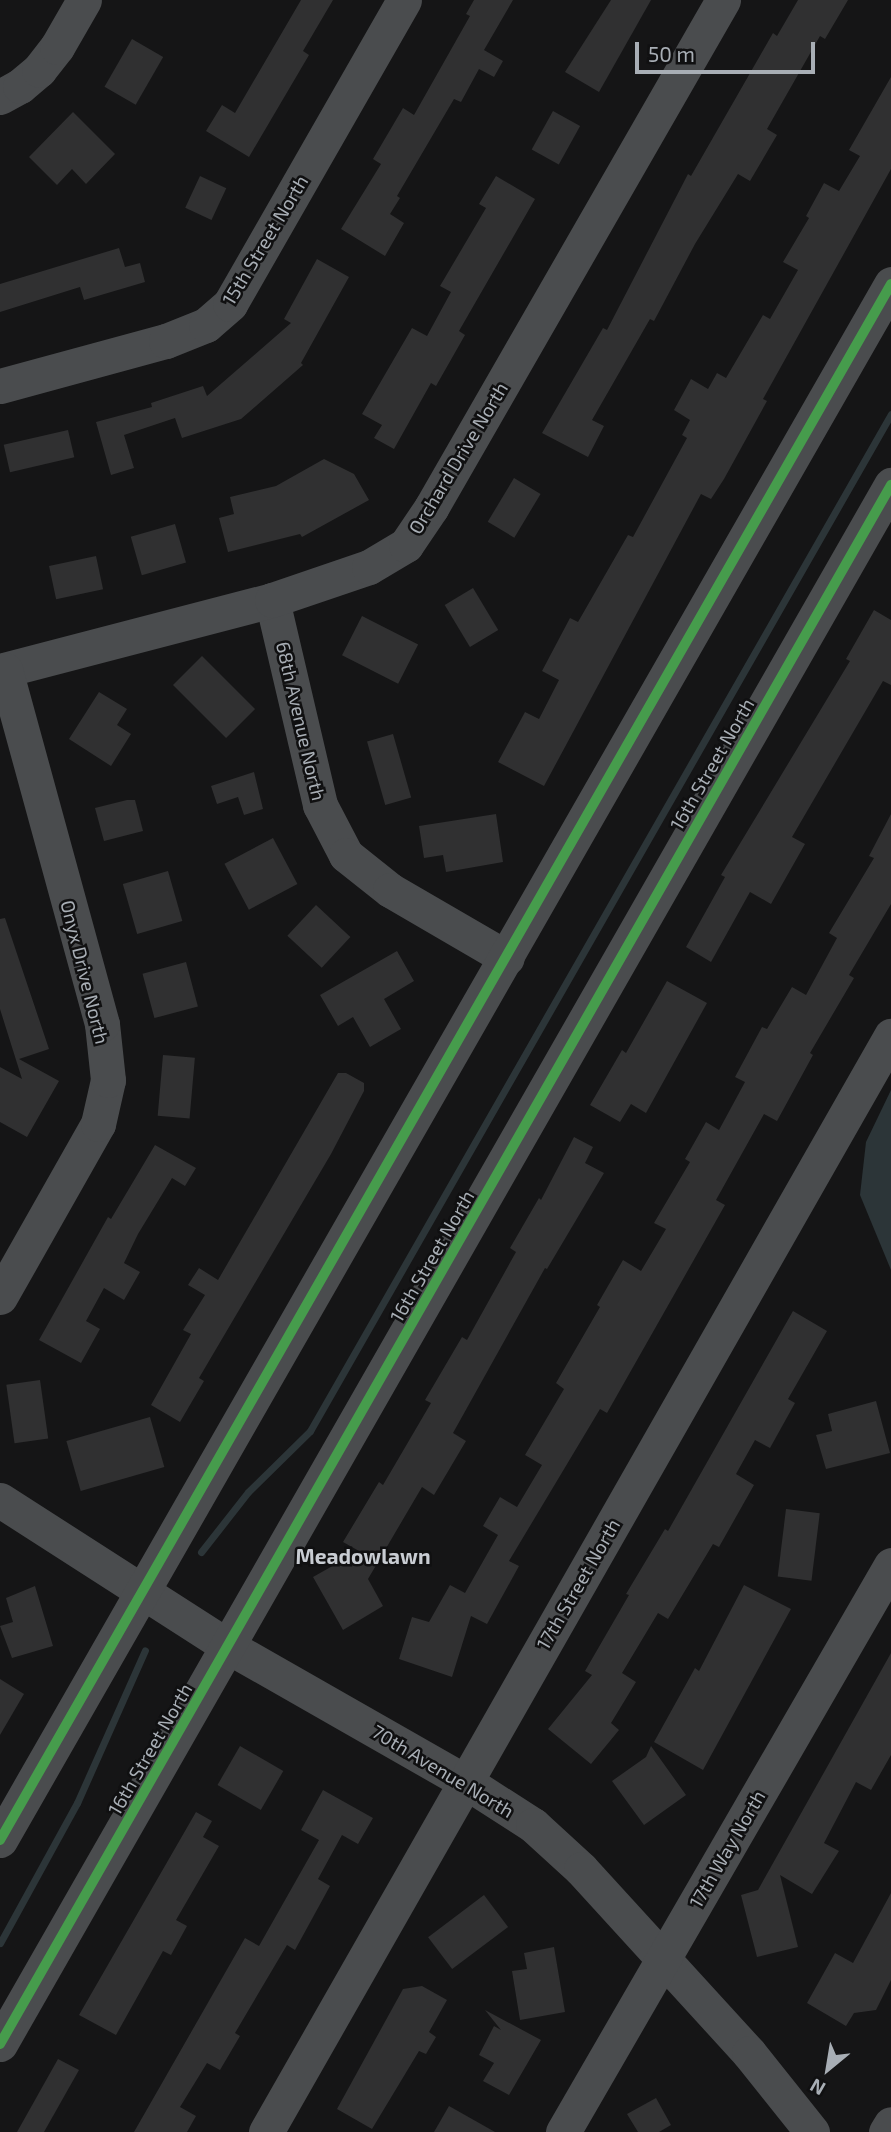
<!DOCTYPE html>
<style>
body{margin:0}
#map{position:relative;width:891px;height:2132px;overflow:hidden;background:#151516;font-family:"Exo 2",sans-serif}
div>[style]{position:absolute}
.water>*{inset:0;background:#2c3538}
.stream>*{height:7px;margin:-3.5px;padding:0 3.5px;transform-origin:3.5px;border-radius:3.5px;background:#2c3538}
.building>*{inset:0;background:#303031;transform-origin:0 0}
.minor>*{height:35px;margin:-17.5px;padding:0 17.5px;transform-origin:17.5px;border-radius:17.5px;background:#4a4c4e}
.cycleway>*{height:10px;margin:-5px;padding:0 5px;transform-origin:5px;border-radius:5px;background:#469c4c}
span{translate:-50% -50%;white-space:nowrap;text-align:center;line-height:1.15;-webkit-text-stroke:5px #101011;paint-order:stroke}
.street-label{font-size:19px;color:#a8aeb5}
.neighbourhood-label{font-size:21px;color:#c8ccd2;font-weight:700}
.north{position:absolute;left:793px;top:2034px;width:70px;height:70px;-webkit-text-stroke:5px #101011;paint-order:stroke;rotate:210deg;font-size:19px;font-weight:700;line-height:28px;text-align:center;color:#a8aeb5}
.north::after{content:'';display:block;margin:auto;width:24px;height:32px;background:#a8aeb5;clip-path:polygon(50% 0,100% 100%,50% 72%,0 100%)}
.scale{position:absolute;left:635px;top:42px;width:180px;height:32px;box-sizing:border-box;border:4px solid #a8aeb5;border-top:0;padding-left:9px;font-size:21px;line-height:24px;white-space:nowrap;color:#a8aeb5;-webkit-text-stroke:5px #101011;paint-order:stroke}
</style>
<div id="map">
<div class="water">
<div style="clip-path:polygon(891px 1090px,891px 1270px,860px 1195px,866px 1142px)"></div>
</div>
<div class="stream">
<div style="left:201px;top:1552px;width:76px;rotate:-51.9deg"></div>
<div style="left:248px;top:1492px;width:87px;rotate:-44.5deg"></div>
<div style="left:310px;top:1431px;width:1171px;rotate:-60.26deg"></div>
<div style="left:0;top:1943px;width:160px;rotate:-61.2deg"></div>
<div style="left:77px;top:1803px;width:167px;rotate:-66deg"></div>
</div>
<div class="building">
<div style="clip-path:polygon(301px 0,333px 0,303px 51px,309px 55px,249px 157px,206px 131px,222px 105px,235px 113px)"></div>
<div style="clip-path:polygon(474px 0,513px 0,484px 50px,503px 61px,494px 77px,479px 69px,461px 102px,454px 99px,397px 196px,400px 198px,390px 214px,404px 223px,385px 256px,341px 229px,381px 164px,373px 159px,403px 108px,414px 115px,470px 16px,466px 14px)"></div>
<div style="clip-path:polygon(611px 0,651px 0,599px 92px,565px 72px)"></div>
<div style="clip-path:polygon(798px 0,848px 0,825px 39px,820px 36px,767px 129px,777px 135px,750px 181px,738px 174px,695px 244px,654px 321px,650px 319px,592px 420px,604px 426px,588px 457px,542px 433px,603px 328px,607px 330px,688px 174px,691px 176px,773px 33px,777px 36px)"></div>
<div style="left:132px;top:39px;width:36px;height:55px;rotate:30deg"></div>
<div style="clip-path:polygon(891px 77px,891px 169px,763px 399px,767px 401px,724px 479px,711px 499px,701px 494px,544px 786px,498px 762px,525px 712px,539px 719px,559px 680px,542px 671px,570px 618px,578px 622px,628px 535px,633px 537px,687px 438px,682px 435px,690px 420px,674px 410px,691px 379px,708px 389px,717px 373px,726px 378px,763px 315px,770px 319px,798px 270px,783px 262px,809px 218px,806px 216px,824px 183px,839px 191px,860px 156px,849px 150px)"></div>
<div style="left:553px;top:111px;width:31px;height:44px;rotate:29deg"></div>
<div style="clip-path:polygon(73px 112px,115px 154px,86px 184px,72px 169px,57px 185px,29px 157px)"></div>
<div style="left:200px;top:176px;width:29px;height:35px;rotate:25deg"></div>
<div style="clip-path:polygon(496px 176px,535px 199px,459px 331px,465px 335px,436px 386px,431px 383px,394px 449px,374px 438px,382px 425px,362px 414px,412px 328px,427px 336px,451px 292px,440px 286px,486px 208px,479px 204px)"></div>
<div style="clip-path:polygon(119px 248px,125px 267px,140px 263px,145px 282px,84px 300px,80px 287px,0 312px,0 284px)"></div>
<div style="clip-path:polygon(317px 259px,349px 277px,301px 363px,303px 365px,241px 419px,182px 438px,175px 418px,124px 435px,134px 468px,111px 475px,96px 422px,152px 407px,151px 403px,203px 386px,207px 396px,291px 323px,284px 319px)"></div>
<div style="left:68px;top:430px;width:28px;height:66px;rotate:77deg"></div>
<div style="clip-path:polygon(324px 459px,354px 474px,369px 500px,302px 537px,300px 534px,228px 552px,219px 518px,234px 514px,230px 497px,276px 486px)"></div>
<div style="left:514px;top:478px;width:31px;height:51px;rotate:31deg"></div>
<div style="left:175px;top:524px;width:40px;height:46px;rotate:74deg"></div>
<div style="left:96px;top:556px;width:34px;height:48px;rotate:78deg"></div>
<div style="left:473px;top:588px;width:49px;height:33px;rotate:59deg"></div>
<div style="clip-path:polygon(874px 610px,891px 620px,891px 685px,883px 681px,792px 837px,805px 844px,771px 904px,750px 892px,711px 962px,686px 947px,725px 877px,721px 875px,850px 661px,846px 659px)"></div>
<div style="left:362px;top:616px;width:63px;height:44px;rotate:27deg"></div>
<div style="left:202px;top:656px;width:75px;height:41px;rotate:45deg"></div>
<div style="clip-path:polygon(99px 692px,127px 709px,117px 725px,131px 734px,111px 766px,69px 739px)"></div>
<div style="left:393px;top:734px;width:66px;height:27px;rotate:74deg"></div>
<div style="clip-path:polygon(254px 772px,263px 809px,244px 815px,238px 797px,217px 804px,211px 786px)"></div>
<div style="clip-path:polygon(127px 800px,135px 800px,143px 831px,104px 841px,95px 808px)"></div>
<div style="clip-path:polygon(496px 814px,503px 862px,446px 872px,443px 855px,424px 858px,419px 826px)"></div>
<div style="clip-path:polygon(891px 814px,891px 904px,849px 975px,854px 978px,810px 1053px,813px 1055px,777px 1121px,764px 1114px,716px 1200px,725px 1205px,607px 1413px,600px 1409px,509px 1561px,519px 1566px,487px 1624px,471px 1616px,452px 1677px,399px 1659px,412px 1617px,429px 1622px,450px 1585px,465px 1593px,498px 1535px,483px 1526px,500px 1497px,517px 1507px,542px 1465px,525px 1455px,564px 1389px,556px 1383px,600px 1307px,597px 1305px,623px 1260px,641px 1271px,666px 1229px,654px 1223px,690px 1162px,685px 1159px,706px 1122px,719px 1130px,745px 1082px,735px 1077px,762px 1027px,767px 1029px,792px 987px,806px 995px,837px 938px,829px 933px,874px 858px,869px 856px)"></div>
<div style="left:273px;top:838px;width:52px;height:55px;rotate:62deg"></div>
<div style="left:168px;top:871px;width:52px;height:47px;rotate:74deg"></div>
<div style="left:316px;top:905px;width:47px;height:42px;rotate:43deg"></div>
<div style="clip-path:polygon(5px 918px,49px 1049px,19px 1059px,59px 1081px,27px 1137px,0 1122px,0 1067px,22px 1079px,0 1009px,0 919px)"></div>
<div style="clip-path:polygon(397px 951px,414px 981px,384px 999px,401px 1029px,370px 1047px,353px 1017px,338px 1026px,320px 995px)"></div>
<div style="left:186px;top:962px;width:46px;height:45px;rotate:75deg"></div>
<div style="clip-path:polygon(667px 981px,707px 1003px,646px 1113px,631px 1104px,620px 1122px,590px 1105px,622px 1050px,626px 1053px)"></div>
<div style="left:163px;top:1055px;width:32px;height:61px;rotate:5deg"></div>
<div style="clip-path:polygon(338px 1073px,346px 1073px,364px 1083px,364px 1091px,331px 1154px,199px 1378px,204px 1381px,180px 1422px,151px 1405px,191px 1334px,183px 1330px,205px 1295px,188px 1285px,199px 1268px,218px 1280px)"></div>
<div style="clip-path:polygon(574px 1137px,593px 1147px,585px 1163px,604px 1173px,547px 1269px,545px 1268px,453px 1433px,466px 1441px,434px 1495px,422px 1487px,368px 1579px,383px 1606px,343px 1630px,313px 1577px,359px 1551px,343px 1542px,379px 1482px,383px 1485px,431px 1403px,425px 1400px,462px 1337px,467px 1340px,516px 1252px,510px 1248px,539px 1198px,541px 1200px)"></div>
<div style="clip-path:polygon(155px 1145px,196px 1168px,185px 1186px,172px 1178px,138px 1234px,124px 1263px,140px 1272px,124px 1300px,104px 1288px,86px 1321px,100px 1329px,81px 1363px,39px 1340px,108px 1217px,111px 1219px)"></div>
<div style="clip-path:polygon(793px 1311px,827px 1331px,788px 1399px,795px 1403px,770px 1448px,755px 1440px,736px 1474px,754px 1485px,719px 1547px,713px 1544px,668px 1619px,658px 1613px,622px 1673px,636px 1682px,611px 1723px,619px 1730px,591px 1764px,548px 1729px,592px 1675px,585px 1671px,629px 1595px,626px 1594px,665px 1529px,668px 1531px)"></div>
<div style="left:40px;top:1380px;width:59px;height:34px;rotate:82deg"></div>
<div style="clip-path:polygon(876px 1401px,890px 1453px,826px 1469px,816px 1435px,832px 1431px,828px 1414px)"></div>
<div style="left:150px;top:1417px;width:52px;height:87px;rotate:74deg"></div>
<div style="left:786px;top:1509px;width:34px;height:68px;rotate:7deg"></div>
<div style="clip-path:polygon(744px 1585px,791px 1609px,703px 1770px,654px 1742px,695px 1668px,699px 1671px)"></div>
<div style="clip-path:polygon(35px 1586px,53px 1646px,12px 1658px,0 1626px,13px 1622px,6px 1598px)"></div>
<div style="clip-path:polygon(891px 1653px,891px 1755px,871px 1790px,856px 1782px,824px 1843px,839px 1851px,812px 1894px,780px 1875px,798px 1947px,757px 1957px,741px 1895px,758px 1890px)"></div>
<div style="clip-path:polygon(0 1679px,24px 1694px,0 1735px)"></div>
<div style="left:240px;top:1746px;width:50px;height:45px;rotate:30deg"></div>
<div style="clip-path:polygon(651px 1746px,686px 1795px,644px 1825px,612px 1781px,646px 1757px)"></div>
<div style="clip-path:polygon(323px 1790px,373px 1818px,358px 1844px,342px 1835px,318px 1879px,330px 1886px,295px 1950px,287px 1945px,235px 2033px,240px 2036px,220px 2070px,207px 2063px,180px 2107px,196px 2116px,187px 2132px,134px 2132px,245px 1938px,259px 1946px,319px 1840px,301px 1830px)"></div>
<div style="clip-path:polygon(196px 1812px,212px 1821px,203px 1837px,219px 1846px,176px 1920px,187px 1926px,171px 1955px,163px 1951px,116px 2035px,79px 2015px)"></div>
<div style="clip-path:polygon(891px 1893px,891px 1980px,876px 2010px,854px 2013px,846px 2026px,807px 2003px,835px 1953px,853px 1963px)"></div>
<div style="left:484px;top:1895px;width:40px;height:70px;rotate:53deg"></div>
<div style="clip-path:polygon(554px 1947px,565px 2012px,520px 2020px,512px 1971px,527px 1969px,524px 1953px)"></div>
<div style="clip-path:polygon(422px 1986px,447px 2000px,429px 2032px,436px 2037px,426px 2054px,419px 2051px,372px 2129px,337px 2109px,403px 1989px)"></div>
<div style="clip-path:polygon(485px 2010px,541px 2040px,509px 2095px,483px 2081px,494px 2063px,479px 2055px,494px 2026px,501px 2030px)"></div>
<div style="clip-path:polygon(58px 2059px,79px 2070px,44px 2132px,17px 2132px)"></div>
<div style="clip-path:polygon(656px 2098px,671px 2125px,659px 2132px,638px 2132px,627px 2114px)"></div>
<div style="clip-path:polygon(449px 2106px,495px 2132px,434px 2132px)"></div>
</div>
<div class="minor">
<div style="left:0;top:97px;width:23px;rotate:-29deg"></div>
<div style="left:20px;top:86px;width:25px;rotate:-40deg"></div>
<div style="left:39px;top:70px;width:29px;rotate:-52deg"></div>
<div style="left:57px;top:47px;width:54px;rotate:-60.1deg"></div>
<div style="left:0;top:386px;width:172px;rotate:-15.2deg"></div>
<div style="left:166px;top:341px;width:43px;rotate:-21.8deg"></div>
<div style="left:206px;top:325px;width:32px;rotate:-41deg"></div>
<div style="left:230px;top:304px;width:350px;rotate:-60.2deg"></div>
<div style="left:272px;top:600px;width:211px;rotate:76.8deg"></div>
<div style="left:320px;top:805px;width:56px;rotate:62.5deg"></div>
<div style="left:346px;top:855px;width:56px;rotate:38.5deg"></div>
<div style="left:390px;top:890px;width:135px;rotate:30.2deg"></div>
<div style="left:0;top:671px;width:281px;rotate:-14.6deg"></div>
<div style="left:272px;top:600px;width:102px;rotate:-18.8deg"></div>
<div style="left:369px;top:567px;width:43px;rotate:-30.7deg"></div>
<div style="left:406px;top:545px;width:45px;rotate:-56deg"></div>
<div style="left:431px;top:508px;width:586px;rotate:-60.11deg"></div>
<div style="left:0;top:1297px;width:199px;rotate:-60.5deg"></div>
<div style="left:98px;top:1124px;width:45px;rotate:-77.2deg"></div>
<div style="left:108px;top:1080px;width:56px;rotate:-96.1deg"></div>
<div style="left:102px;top:1024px;width:367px;rotate:-105.3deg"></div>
<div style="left:0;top:1500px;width:272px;rotate:32.7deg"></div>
<div style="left:229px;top:1647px;width:273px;rotate:29.7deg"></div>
<div style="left:466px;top:1782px;width:80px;rotate:32.7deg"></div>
<div style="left:533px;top:1825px;width:65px;rotate:42.5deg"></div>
<div style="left:581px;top:1869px;width:249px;rotate:47.6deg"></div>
<div style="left:749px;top:2053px;width:101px;rotate:51.4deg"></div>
<div style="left:0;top:1840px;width:1793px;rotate:-60.2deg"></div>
<div style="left:0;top:2044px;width:1796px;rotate:-60.25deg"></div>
<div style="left:266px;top:2132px;width:1262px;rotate:-60.31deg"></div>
<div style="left:563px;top:2132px;width:655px;rotate:-59.95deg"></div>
<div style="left:886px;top:2132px;width:9px;rotate:-58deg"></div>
</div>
<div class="cycleway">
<div style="left:0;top:1840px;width:1793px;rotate:-60.2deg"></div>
<div style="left:0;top:2044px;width:1796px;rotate:-60.25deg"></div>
</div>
<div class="street-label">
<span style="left:265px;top:240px;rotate:-59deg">15th Street North</span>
<span style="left:458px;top:458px;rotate:-59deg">Orchard Drive North</span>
<span style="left:301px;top:721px;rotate:77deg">68th Avenue North</span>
<span style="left:712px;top:764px;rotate:-60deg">16th Street North</span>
<span style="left:85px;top:972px;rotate:76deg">Onyx Drive North</span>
<span style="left:432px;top:1256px;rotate:-60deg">16th Street North</span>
<span style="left:578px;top:1584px;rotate:-60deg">17th Street North</span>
<span style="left:150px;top:1749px;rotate:-60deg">16th Street North</span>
<span style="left:443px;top:1771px;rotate:31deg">70th Avenue North</span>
<span style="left:727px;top:1849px;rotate:-60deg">17th Way North</span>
</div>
<div class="neighbourhood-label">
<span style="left:363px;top:1556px">Meadowlawn</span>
</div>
<div class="north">N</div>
<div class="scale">50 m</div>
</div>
